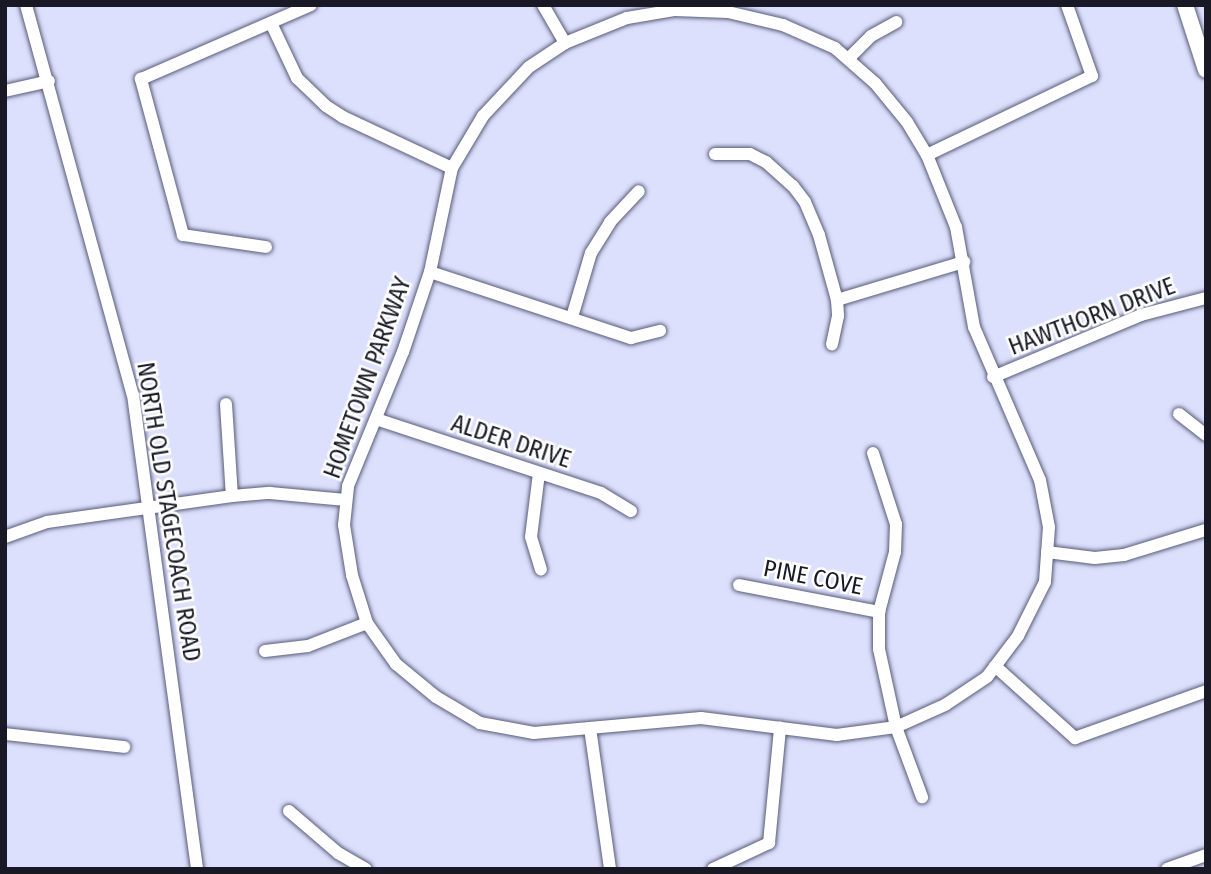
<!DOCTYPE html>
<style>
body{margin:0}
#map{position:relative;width:1211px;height:874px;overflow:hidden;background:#dce0fc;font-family:"Fira Sans Condensed",sans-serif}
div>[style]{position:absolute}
.roads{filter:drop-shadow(0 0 2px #585b79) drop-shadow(0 0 2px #585b79)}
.minor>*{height:12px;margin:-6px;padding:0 6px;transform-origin:6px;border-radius:6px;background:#fff}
.major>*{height:16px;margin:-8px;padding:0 8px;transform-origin:8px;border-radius:8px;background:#fff}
span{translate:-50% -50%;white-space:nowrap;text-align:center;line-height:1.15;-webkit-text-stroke:5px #fff;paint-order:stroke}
.street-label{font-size:24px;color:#181925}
.frame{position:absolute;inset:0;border:7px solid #181925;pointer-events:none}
</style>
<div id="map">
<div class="roads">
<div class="minor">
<div style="left:26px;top:5px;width:404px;rotate:74.7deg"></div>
<div style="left:133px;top:395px;width:478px;rotate:82.3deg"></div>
<div style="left:543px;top:5px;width:44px;rotate:59.9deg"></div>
<div style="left:675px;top:10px;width:53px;rotate:2.2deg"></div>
<div style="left:728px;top:12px;width:57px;rotate:13.3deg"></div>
<div style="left:783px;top:25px;width:57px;rotate:23.9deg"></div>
<div style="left:835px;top:48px;width:53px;rotate:41.2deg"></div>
<div style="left:875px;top:83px;width:50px;rotate:50.6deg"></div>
<div style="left:907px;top:122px;width:39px;rotate:59deg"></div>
<div style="left:927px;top:155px;width:78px;rotate:68.1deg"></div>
<div style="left:956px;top:227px;width:102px;rotate:79.8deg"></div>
<div style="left:974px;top:327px;width:167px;rotate:66.7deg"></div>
<div style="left:1040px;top:480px;width:48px;rotate:79.2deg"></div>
<div style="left:1049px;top:527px;width:55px;rotate:94.2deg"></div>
<div style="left:1045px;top:582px;width:60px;rotate:116.6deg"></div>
<div style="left:1018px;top:636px;width:51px;rotate:127.1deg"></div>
<div style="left:987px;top:677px;width:50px;rotate:146.3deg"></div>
<div style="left:945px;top:705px;width:54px;rotate:155.8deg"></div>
<div style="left:896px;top:727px;width:60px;rotate:172.3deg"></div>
<div style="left:837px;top:735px;width:137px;rotate:-172.9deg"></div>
<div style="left:701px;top:718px;width:168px;rotate:174.9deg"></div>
<div style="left:534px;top:733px;width:55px;rotate:-169.5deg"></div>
<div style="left:480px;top:723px;width:51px;rotate:-149.4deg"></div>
<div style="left:436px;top:697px;width:52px;rotate:-140.5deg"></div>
<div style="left:396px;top:664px;width:50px;rotate:-125.3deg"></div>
<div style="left:367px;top:623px;width:50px;rotate:-107.4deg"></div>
<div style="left:352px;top:575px;width:51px;rotate:-99.1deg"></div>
<div style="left:344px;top:525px;width:39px;rotate:-84deg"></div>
<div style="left:348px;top:486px;width:145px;rotate:-67.7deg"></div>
<div style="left:403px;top:352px;width:84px;rotate:-71.4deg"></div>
<div style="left:430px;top:272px;width:106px;rotate:-78.1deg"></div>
<div style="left:452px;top:168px;width:61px;rotate:-59.2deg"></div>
<div style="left:483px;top:116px;width:67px;rotate:-46.8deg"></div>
<div style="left:529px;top:67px;width:43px;rotate:-33.7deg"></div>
<div style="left:565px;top:43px;width:67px;rotate:-22deg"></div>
<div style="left:627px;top:18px;width:49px;rotate:-9.5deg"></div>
<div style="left:271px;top:23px;width:61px;rotate:64.7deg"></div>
<div style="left:297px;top:78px;width:40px;rotate:44deg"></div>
<div style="left:326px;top:106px;width:20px;rotate:33deg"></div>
<div style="left:343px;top:117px;width:120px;rotate:25.1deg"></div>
<div style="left:848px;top:59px;width:33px;rotate:-45deg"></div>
<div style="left:871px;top:36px;width:29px;rotate:-29deg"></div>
<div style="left:5px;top:91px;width:45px;rotate:-12.8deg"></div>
<div style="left:715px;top:154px;width:35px"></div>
<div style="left:750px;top:154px;width:18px;rotate:27deg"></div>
<div style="left:766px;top:162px;width:36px;rotate:42deg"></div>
<div style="left:793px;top:186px;width:20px;rotate:53deg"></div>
<div style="left:805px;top:202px;width:36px;rotate:67deg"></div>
<div style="left:819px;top:235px;width:67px;rotate:74.5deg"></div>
<div style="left:837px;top:300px;width:16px;rotate:86deg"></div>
<div style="left:838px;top:316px;width:29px;rotate:102deg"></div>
<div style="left:927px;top:155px;width:183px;rotate:-25.6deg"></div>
<div style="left:1092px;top:76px;width:75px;rotate:-109.4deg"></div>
<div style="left:266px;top:247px;width:84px;rotate:-171.8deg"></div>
<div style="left:183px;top:235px;width:162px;rotate:-105.1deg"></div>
<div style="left:141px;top:79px;width:185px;rotate:-23.5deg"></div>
<div style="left:430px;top:272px;width:212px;rotate:18.2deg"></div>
<div style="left:631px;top:338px;width:30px;rotate:-14deg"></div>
<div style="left:837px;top:300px;width:133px;rotate:-16.7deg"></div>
<div style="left:572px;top:317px;width:67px;rotate:-73.5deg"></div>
<div style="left:591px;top:253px;width:36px;rotate:-58deg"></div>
<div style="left:610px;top:222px;width:42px;rotate:-46.9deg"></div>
<div style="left:993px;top:377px;width:160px;rotate:-22.7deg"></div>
<div style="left:1141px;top:315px;width:67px;rotate:-14.7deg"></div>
<div style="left:226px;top:404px;width:92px;rotate:86.3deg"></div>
<div style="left:1179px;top:414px;width:34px;rotate:38deg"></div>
<div style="left:376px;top:419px;width:237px;rotate:18.2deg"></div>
<div style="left:601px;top:493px;width:35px;rotate:31deg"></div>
<div style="left:873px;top:453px;width:75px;rotate:72.1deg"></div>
<div style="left:896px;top:524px;width:28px;rotate:92deg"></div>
<div style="left:895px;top:552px;width:62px;rotate:104.9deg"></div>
<div style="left:879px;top:612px;width:37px;rotate:90deg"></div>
<div style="left:879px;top:649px;width:80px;rotate:77.7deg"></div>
<div style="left:896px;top:727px;width:75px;rotate:69.6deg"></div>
<div style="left:539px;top:473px;width:64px;rotate:97.1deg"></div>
<div style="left:531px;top:537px;width:34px;rotate:73deg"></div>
<div style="left:5px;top:537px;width:45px;rotate:-19.7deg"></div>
<div style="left:47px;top:522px;width:187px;rotate:-8deg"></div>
<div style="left:232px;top:496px;width:38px;rotate:-5deg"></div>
<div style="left:270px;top:493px;width:76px;rotate:5.3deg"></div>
<div style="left:1047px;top:552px;width:48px;rotate:7.1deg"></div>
<div style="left:1095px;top:558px;width:29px;rotate:-6deg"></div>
<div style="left:1124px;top:555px;width:86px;rotate:-17deg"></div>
<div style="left:739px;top:585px;width:143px;rotate:10.9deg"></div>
<div style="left:265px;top:651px;width:43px;rotate:-6.6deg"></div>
<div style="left:308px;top:646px;width:63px;rotate:-21.3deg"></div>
<div style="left:995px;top:666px;width:108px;rotate:42deg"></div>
<div style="left:1075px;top:738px;width:139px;rotate:-19.7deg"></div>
<div style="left:590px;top:728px;width:142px;rotate:81.9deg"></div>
<div style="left:5px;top:734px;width:120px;rotate:6.2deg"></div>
<div style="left:289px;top:811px;width:65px;rotate:40.6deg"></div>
<div style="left:338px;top:853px;width:32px;rotate:30deg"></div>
<div style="left:713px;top:869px;width:62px;rotate:-24.9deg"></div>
<div style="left:769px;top:843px;width:116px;rotate:-84.5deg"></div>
<div style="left:1167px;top:869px;width:41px;rotate:-19.7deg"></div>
</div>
<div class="major">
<div style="left:1185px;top:5px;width:68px;rotate:72.1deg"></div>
</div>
</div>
<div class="street-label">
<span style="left:1092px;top:317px;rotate:-21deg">HAWTHORN DRIVE</span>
<span style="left:368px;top:378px;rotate:-70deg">HOMETOWN PARKWAY</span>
<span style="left:511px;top:442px;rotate:18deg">ALDER DRIVE</span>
<span style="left:168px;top:512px;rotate:81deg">NORTH OLD STAGECOACH ROAD</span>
<span style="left:813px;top:578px;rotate:11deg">PINE COVE</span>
</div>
<div class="frame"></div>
</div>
